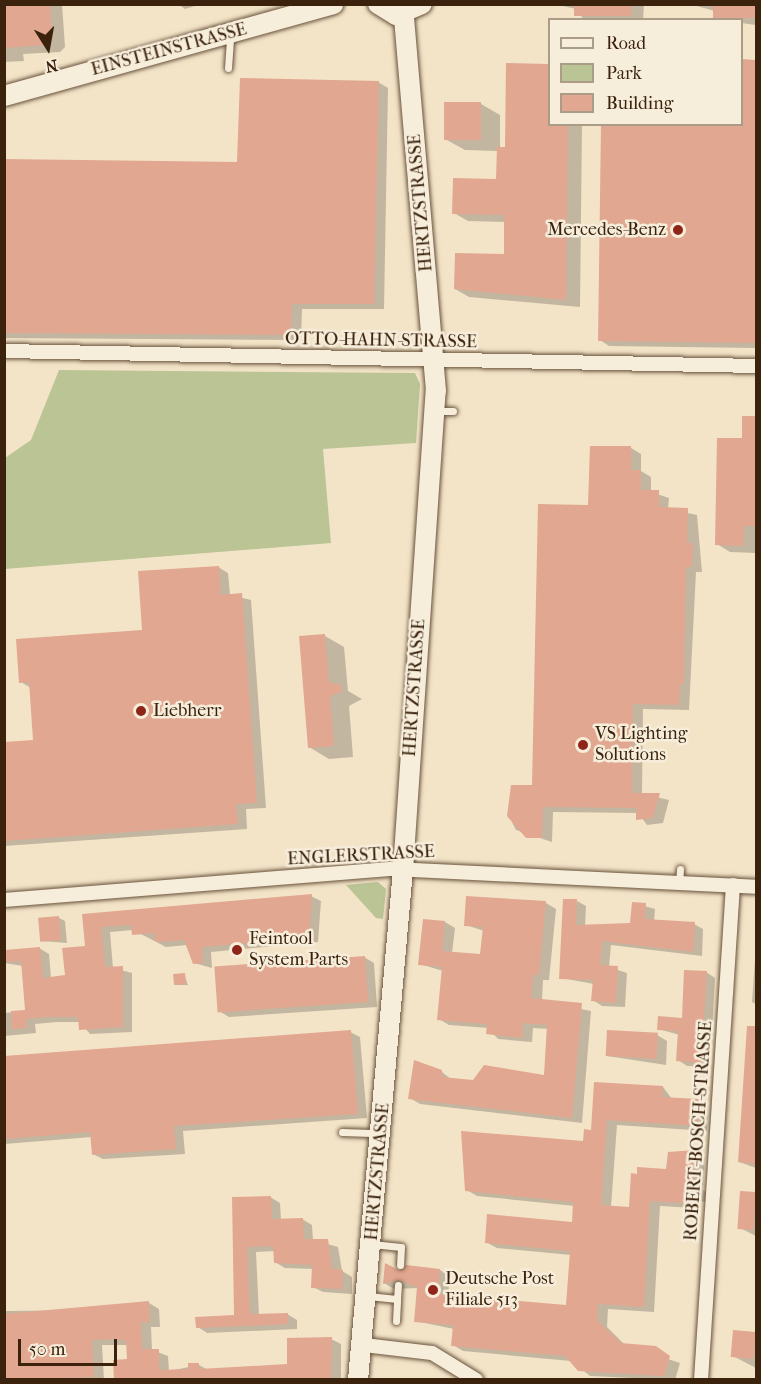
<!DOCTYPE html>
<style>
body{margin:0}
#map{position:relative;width:761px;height:1384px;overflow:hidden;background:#f3e4c8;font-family:"IM FELL French Canon",serif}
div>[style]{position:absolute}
.green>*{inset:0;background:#bbc495}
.shadow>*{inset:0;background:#0003}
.building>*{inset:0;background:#e2a790;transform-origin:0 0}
.roads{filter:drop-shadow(0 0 2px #68523b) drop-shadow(0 0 2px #68523b)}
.lane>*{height:7px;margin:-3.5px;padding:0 3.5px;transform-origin:3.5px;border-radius:3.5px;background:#f7eddb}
.street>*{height:14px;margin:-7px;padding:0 7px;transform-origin:7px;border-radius:7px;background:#f7eddb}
.secondary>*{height:20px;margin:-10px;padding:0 10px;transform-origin:10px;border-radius:10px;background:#f7eddb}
.dots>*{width:16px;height:16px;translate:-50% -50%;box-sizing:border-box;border:3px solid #f7eddb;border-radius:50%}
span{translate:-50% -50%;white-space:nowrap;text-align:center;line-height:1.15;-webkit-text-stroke:5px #f7eddb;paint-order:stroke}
.street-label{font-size:18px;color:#3a220c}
.poi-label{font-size:18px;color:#3a220c}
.right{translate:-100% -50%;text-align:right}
.left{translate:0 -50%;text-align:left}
.frame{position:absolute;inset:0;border:6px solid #3a220c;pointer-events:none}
.legend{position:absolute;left:548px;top:18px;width:195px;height:108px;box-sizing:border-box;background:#f7eddb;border:2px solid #ab9c88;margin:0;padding:8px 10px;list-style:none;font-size:18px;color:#3a220c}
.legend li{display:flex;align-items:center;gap:12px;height:30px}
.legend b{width:30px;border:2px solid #ab9c88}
.north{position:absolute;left:18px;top:18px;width:60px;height:60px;-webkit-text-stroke:4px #f7eddb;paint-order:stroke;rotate:169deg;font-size:16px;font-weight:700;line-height:24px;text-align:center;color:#3a220c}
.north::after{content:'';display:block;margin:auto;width:21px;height:27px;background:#3a220c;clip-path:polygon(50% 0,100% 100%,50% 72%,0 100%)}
.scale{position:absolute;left:18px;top:1339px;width:99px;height:27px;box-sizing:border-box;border:3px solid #3a220c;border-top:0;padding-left:8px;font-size:18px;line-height:21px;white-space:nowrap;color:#3a220c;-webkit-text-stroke:4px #f7eddb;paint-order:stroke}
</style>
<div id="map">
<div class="green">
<div style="clip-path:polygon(59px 370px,415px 373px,420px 384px,416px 443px,323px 449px,331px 543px,5px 569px,5px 458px,31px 440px)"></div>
<div style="clip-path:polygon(378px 882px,386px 889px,383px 919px,376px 918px,346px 885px)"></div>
</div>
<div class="shadow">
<div style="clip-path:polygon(4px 4px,62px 4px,65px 47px,60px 52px,23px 54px,24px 61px,4px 62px)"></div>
<div style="clip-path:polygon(178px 4px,202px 4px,185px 9px)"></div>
<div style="clip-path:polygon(554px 4px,644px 4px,643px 20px,584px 20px,576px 9px)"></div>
<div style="clip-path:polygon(689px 4px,756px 4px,756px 25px,719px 20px,715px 11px)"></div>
<div style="clip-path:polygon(742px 61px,756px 61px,756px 348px,609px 346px,600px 340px,742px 124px)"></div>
<div style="clip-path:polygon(507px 64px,550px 65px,550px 124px,582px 124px,580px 307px,469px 297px,455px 289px,505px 256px,506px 222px,468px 221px,454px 213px,498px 180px,498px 151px,465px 150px,445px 139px,481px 104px,500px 115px,500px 148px,506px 149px)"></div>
<div style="clip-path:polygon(378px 82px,388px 88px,384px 309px,302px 309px,301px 340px,4px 338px,4px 160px,239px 163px)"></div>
<div style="clip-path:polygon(744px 418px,756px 418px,756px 553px,730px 552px,717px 544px,743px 440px)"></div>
<div style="clip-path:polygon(591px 447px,631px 448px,641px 454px,641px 471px,651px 477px,651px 492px,669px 498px,668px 509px,697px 515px,702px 572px,696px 572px,689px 710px,643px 709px,642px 794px,669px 800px,663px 823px,647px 825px,638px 813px,553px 812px,552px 842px,516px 830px,509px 816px,534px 787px,589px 507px)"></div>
<div style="clip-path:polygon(218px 567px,228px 573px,230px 595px,251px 600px,266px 808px,246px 809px,247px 829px,4px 846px,4px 744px,35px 741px,31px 688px,21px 682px,143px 631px)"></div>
<div style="clip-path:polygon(325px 636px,344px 647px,348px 691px,362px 699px,349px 706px,353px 757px,329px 759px,309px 747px)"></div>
<div style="clip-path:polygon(311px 896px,321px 901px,318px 942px,211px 952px,212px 968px,194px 963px,187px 945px,166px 947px,133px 930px,110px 932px,113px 968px,132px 973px,132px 1032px,90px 1034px,80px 1022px,57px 1022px,35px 1024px,36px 1033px,4px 1036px,4px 1013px,27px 1011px,23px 966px,4px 963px,4px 952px,39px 948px,49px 954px,51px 978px,66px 977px,87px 947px,84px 916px)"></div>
<div style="clip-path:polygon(577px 901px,586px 906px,585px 926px,632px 924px,633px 903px,655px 909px,654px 921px,694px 924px,703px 929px,702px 956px,611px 945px,609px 967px,627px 973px,625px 1007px,602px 1006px,593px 1000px,594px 984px,561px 978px)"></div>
<div style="clip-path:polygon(546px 903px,556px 909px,549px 980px,543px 980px,542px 1001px,591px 1011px,582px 1123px,420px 1104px,410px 1098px,442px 1072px,452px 1080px,474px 1082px,545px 1077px,549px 1029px,533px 1028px,532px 1042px,498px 1039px,488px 1028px,449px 1025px,439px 1019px,443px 971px,420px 964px,445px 922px,455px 928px,452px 953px,482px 955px,484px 931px,466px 925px)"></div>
<div style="clip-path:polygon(59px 918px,65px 921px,67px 943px,41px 941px)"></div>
<div style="clip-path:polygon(756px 945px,756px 1004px,752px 1002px)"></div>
<div style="clip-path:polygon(364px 957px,374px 963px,377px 1007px,229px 1017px,219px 1011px)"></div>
<div style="clip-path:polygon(706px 972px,715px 978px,710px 1067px,687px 1066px,678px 1060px,680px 1035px,658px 1029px,683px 1019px)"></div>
<div style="clip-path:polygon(184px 974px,188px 985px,176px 985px)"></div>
<div style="clip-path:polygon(748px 1027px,756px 1028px,756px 1168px,739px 1162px)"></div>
<div style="clip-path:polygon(350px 1032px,360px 1037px,367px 1118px,183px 1131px,185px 1154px,103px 1159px,93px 1154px,92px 1137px,4px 1144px,4px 1057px)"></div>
<div style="clip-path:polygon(657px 1035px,667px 1041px,666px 1065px,607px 1056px)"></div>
<div style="clip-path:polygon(596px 1083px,663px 1087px,672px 1099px,708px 1106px,707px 1131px,617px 1125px,611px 1207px,630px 1208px,668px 1170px,669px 1153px,695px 1151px,705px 1157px,703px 1190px,711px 1195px,710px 1202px,694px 1201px,694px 1208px,660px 1206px,654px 1312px,608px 1309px,607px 1327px,625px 1345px,680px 1363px,675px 1380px,590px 1376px,571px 1361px,463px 1351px,453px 1345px,454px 1329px,415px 1321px,418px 1288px,394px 1289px,384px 1283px,399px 1272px,440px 1270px,450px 1276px,448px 1296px,568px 1306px,571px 1255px,497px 1248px,486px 1242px,573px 1223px,575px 1206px,477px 1196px,467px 1190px,585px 1143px,593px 1131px)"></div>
<div style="clip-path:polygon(742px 1193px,756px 1194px,756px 1236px,740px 1228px)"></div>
<div style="clip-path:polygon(270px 1197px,280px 1203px,281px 1220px,302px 1219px,312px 1225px,313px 1240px,338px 1247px,342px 1271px,352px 1277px,352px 1294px,323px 1292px,313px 1287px,313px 1269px,285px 1268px,275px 1262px,275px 1251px,256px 1252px,259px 1315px,287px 1314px,297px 1320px,297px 1329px,207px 1333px,198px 1327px,235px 1316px,233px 1199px)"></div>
<div style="clip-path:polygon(149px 1303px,159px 1309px,160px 1327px,151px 1327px,152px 1350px,168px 1356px,169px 1371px,199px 1365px,208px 1370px,289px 1366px,331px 1339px,341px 1344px,341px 1380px,116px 1380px,129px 1361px,128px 1345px,102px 1345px,104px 1380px,4px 1380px,4px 1311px,109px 1310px)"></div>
<div style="clip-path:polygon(734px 1332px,756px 1333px,756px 1368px,733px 1356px)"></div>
</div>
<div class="building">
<div style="clip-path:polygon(4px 4px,50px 4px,52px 39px,47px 45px,4px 48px)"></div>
<div style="left:574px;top:4px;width:57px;height:12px"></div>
<div style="left:713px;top:4px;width:43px;height:14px"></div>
<div style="clip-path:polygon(741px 59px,756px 60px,756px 343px,598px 341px,601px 124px,741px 124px)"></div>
<div style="clip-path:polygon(506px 63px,549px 64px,549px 124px,568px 124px,566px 300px,454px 289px,455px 253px,504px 254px,504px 215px,452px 214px,453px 178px,496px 179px,497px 147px,505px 147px)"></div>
<div style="clip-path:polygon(240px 78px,379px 81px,374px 304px,292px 304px,291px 335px,4px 333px,4px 159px,237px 162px)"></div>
<div style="left:444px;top:102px;width:37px;height:38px"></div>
<div style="clip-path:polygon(742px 416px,756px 416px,756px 526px,744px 526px,743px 546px,715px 545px,717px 438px,742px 438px)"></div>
<div style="clip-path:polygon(590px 446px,631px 446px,631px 470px,641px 470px,641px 490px,659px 490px,659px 507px,688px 508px,687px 543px,693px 543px,692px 567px,686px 567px,684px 684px,680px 684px,679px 705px,633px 704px,632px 793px,660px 793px,653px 818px,636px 820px,636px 808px,543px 807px,542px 838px,526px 838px,507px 816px,511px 785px,532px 785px,538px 504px,588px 505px)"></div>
<div style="clip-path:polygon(219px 566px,221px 595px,242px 593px,257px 803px,236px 804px,238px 824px,4px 841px,4px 742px,33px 740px,29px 682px,19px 683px,16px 639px,142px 630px,138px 571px)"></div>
<div style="clip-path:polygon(325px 634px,329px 683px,339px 684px,343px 691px,330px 696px,334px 746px,308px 748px,299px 636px)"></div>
<div style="clip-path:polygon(312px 894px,309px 938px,202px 947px,203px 963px,193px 964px,184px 940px,156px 942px,155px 933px,132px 935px,131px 925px,101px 927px,105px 967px,123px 966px,123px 1027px,79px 1030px,78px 1017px,46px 1017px,26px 1019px,27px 1028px,12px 1029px,11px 1011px,25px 1010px,21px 961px,4px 962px,4px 950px,40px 947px,43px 978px,65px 975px,62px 948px,85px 946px,82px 914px)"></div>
<div style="clip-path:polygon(466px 896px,546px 901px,539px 975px,533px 975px,531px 998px,582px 1003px,572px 1118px,408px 1099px,414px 1060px,442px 1070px,442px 1077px,473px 1080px,484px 1065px,544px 1075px,547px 1025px,523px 1023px,522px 1038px,486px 1034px,487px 1024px,437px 1020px,442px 967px,418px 965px,423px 919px,445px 921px,442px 951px,480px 954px,483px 927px,464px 926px)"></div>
<div style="clip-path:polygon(563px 899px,577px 899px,576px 925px,630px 923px,632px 902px,646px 903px,645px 919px,695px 922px,693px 952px,602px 941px,600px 965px,618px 966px,616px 1003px,591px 1001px,593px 980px,559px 979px)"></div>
<div style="left:59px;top:916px;width:24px;height:21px;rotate:85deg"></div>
<div style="left:365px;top:956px;width:46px;height:151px;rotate:86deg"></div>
<div style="clip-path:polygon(684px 970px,707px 971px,701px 1063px,676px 1061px,678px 1031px,657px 1030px,658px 1016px,682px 1018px)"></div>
<div style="left:185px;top:973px;width:11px;height:12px;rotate:85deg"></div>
<div style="clip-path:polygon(747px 1026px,756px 1026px,756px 1164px,738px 1162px)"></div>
<div style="clip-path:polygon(351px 1030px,358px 1114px,174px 1126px,176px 1149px,92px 1155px,90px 1132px,4px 1139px,4px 1056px)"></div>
<div style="left:607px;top:1030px;width:51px;height:26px;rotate:3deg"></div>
<div style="clip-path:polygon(594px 1082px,663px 1086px,662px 1097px,699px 1099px,697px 1126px,607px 1120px,601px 1205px,629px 1207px,631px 1173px,637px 1174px,637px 1167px,666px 1169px,668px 1152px,695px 1150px,693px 1187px,701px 1187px,700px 1197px,684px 1196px,684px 1203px,650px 1201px,644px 1307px,598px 1304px,597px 1320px,621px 1343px,656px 1346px,670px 1356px,664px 1376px,578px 1371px,565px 1356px,451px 1346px,453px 1325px,414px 1322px,417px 1287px,399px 1280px,383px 1284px,385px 1263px,399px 1270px,406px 1265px,440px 1269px,438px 1294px,566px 1305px,570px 1251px,485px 1243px,487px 1214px,572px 1222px,573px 1202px,465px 1191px,461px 1131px,583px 1141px,584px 1129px,591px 1130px)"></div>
<div style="left:740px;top:1191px;width:16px;height:38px;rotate:4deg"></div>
<div style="clip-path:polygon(271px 1196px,272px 1219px,303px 1218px,304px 1239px,328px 1239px,332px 1269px,343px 1270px,342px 1289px,311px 1288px,312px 1265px,274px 1263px,273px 1246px,247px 1247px,250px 1314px,288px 1313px,288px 1324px,196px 1328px,195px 1317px,234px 1315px,232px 1197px)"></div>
<div style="clip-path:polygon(149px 1301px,150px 1322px,141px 1322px,142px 1349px,159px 1349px,159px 1370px,188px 1369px,188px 1363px,199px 1363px,199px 1369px,287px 1364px,287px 1338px,332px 1337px,331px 1380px,114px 1380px,113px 1360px,127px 1359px,126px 1341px,117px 1339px,92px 1340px,94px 1377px,4px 1380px,4px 1314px)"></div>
<div style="left:733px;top:1330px;width:23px;height:27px;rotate:5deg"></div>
</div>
<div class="roads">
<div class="lane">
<div style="left:228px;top:68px;width:32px;rotate:-86deg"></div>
<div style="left:435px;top:411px;width:18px"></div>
<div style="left:679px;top:884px;width:15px;rotate:-86deg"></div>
<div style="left:342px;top:1132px;width:37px;rotate:2deg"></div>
<div style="left:372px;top:1244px;width:29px;rotate:6deg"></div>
<div style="left:401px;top:1247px;width:18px;rotate:93deg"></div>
<div style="left:368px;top:1296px;width:29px;rotate:6deg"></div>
<div style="left:397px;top:1299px;width:14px;rotate:-86deg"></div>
<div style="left:396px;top:1321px;width:22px;rotate:-87deg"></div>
</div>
<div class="street">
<div style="left:4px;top:351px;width:752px;rotate:1.14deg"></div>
<div style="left:4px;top:900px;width:390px;rotate:-4.6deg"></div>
<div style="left:393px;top:869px;width:363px;rotate:2.8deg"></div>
<div style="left:364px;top:1345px;width:68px;rotate:6.7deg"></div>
<div style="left:432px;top:1353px;width:52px;rotate:31.5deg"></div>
<div style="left:701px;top:1380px;width:496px;rotate:-86.3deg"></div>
</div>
<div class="secondary">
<div style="left:378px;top:4px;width:21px;rotate:31deg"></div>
<div style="left:396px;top:15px;width:28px;rotate:-23deg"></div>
<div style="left:4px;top:96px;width:342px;rotate:-15.6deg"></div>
<div style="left:358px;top:1380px;width:512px;rotate:-84.96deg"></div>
<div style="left:403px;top:870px;width:480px;rotate:-86.1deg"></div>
<div style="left:436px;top:391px;width:377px;rotate:-94.9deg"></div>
</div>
</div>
<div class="dots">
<div style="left:678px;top:230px;background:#8f2418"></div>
<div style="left:141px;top:711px;background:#8f2418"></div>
<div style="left:583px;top:745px;background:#8f2418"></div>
<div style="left:237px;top:950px;background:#8f2418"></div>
<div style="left:433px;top:1290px;background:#8f2418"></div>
</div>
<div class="street-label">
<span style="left:169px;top:50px;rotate:-15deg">EINSTEINSTRASSE</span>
<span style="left:421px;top:203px;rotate:-95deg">HERTZSTRASSE</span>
<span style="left:381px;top:341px;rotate:1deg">OTTO-HAHN-STRASSE</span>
<span style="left:415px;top:688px;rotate:-86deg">HERTZSTRASSE</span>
<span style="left:361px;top:856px;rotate:-3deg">ENGLERSTRASSE</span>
<span style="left:699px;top:1131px;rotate:-86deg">ROBERT-BOSCH-STRASSE</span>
<span style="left:378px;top:1172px;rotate:-85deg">HERTZSTRASSE</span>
</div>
<div class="poi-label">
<span class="right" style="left:666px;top:230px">Mercedes-Benz</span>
<span class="left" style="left:153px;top:711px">Liebherr</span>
<span class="left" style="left:595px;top:745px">VS Lighting<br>Solutions</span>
<span class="left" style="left:249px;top:950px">Feintool<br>System Parts</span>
<span class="left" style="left:445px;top:1290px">Deutsche Post<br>Filiale 513</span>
</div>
<div class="frame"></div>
<ul class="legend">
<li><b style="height:8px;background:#f7eddb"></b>Road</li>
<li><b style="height:16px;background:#bbc495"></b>Park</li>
<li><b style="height:16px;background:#e2a790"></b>Building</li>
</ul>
<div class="north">N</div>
<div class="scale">50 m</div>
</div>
